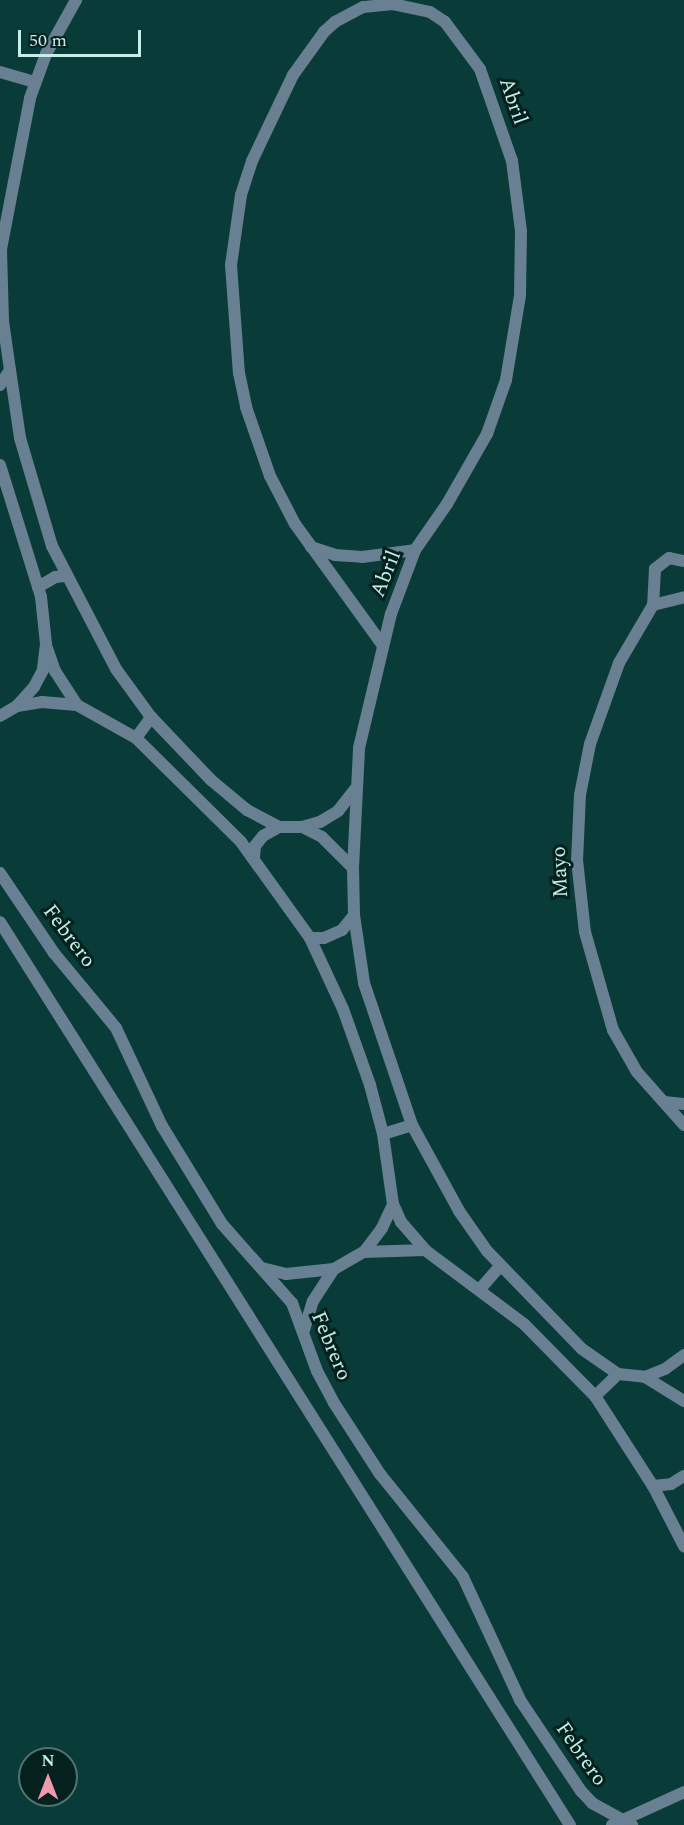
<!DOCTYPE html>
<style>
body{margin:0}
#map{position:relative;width:684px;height:1825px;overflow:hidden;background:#093c38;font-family:Spectral,serif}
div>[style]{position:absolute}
.street>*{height:12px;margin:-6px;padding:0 6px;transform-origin:6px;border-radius:6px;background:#697f92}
span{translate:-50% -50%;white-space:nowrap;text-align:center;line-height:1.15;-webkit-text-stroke:6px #04211e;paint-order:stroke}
.street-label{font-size:21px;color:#c5eee8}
.north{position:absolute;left:18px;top:1747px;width:60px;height:60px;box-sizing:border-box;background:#04211e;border:2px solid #51736f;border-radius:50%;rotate:0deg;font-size:16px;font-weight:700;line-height:24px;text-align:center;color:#c5eee8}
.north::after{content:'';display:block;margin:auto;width:21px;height:27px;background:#f29aad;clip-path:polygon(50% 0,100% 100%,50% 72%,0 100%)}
.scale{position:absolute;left:18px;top:30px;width:123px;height:27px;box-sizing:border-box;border:3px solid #c5eee8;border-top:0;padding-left:8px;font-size:18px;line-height:21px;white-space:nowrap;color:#c5eee8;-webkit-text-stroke:4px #04211e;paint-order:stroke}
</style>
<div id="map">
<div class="street">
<div style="left:0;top:72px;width:36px;rotate:16deg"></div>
<div style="left:10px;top:370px;width:69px;rotate:81.6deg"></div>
<div style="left:20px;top:438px;width:113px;rotate:73.5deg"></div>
<div style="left:52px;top:546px;width:139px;rotate:62.5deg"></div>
<div style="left:116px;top:669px;width:59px;rotate:53.9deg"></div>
<div style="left:151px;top:717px;width:87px;rotate:46.4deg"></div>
<div style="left:211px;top:780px;width:47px;rotate:39.8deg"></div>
<div style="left:247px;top:810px;width:36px;rotate:28deg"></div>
<div style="left:0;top:385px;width:18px;rotate:-56deg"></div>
<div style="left:10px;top:370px;width:49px;rotate:-98.1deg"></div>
<div style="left:3px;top:321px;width:72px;rotate:-91.6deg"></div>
<div style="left:1px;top:249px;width:154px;rotate:-79.1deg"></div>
<div style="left:30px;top:98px;width:47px;rotate:-70deg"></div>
<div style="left:46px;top:54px;width:62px;rotate:-60.9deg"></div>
<div style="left:0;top:465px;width:138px;rotate:72.7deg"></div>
<div style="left:41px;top:597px;width:47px;rotate:83.9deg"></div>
<div style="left:46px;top:644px;width:26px;rotate:97deg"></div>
<div style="left:43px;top:670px;width:19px;rotate:118deg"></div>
<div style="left:34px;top:687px;width:25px;rotate:132deg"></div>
<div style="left:17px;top:706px;width:20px;rotate:150deg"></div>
<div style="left:311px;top:547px;width:25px;rotate:18deg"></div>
<div style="left:335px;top:555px;width:27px;rotate:4deg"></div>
<div style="left:362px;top:557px;width:53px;rotate:-7.5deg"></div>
<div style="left:684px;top:561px;width:15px;rotate:-169deg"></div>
<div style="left:669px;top:558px;width:18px;rotate:142deg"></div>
<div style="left:655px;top:569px;width:36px;rotate:93deg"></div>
<div style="left:653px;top:605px;width:32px;rotate:-14deg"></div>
<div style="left:38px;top:587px;width:20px;rotate:-30deg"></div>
<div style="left:55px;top:577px;width:10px;rotate:-6deg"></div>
<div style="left:653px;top:605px;width:67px;rotate:120.4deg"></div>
<div style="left:619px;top:663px;width:86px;rotate:109.7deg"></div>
<div style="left:590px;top:744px;width:52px;rotate:101.1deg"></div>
<div style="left:580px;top:795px;width:65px;rotate:92.6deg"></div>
<div style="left:577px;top:860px;width:72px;rotate:83.7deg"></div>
<div style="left:585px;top:932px;width:102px;rotate:74.1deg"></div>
<div style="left:613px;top:1030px;width:48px;rotate:60.3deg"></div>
<div style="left:637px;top:1072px;width:71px;rotate:48.4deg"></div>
<div style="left:47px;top:648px;width:24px;rotate:71deg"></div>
<div style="left:55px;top:671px;width:40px;rotate:57.1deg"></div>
<div style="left:17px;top:706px;width:25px;rotate:-9deg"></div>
<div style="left:42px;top:702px;width:35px;rotate:5deg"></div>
<div style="left:77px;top:705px;width:68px;rotate:29.2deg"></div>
<div style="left:136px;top:738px;width:148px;rotate:44.7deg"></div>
<div style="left:241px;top:842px;width:118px;rotate:54.3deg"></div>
<div style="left:310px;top:938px;width:14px"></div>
<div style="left:324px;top:938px;width:20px;rotate:-24deg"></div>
<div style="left:342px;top:930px;width:19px;rotate:-51deg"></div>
<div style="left:354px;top:915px;width:47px;rotate:-91.2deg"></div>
<div style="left:353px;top:868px;width:44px;rotate:-135deg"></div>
<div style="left:322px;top:837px;width:22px;rotate:-153deg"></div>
<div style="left:302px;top:827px;width:23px;rotate:180deg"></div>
<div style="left:279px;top:827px;width:18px;rotate:151deg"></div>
<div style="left:263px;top:836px;width:13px;rotate:129deg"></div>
<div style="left:255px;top:846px;width:12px;rotate:95deg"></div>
<div style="left:136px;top:738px;width:26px;rotate:-54deg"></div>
<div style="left:302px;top:827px;width:19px;rotate:-16deg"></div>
<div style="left:320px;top:822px;width:21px;rotate:-31deg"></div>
<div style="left:338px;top:811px;width:28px;rotate:-52deg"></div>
<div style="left:353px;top:868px;width:120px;rotate:-87.1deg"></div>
<div style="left:359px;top:748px;width:138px;rotate:-76.6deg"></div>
<div style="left:391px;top:614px;width:68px;rotate:-69.4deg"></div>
<div style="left:415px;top:550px;width:56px;rotate:-55.2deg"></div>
<div style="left:447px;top:504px;width:81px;rotate:-60.3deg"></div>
<div style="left:487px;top:434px;width:57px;rotate:-70.6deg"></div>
<div style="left:506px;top:380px;width:86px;rotate:-80.6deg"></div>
<div style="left:520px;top:295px;width:64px;rotate:-89.1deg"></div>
<div style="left:521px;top:231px;width:71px;rotate:-97.3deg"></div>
<div style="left:512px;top:161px;width:97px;rotate:-109.2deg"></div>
<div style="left:480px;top:69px;width:59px;rotate:-126.7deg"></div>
<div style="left:445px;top:22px;width:18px;rotate:-146deg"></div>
<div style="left:430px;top:12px;width:38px;rotate:-168deg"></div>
<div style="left:393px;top:4px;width:30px;rotate:174deg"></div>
<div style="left:363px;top:7px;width:32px;rotate:152deg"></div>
<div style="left:335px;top:22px;width:15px;rotate:138deg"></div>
<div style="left:324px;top:32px;width:53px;rotate:125.8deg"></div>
<div style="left:293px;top:75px;width:95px;rotate:115.5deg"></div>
<div style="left:252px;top:161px;width:36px;rotate:108deg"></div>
<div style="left:241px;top:195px;width:71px;rotate:98.1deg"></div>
<div style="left:231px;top:265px;width:108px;rotate:85.8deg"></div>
<div style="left:239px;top:373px;width:35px;rotate:78deg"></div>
<div style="left:246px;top:407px;width:73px;rotate:70.8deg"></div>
<div style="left:270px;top:476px;width:54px;rotate:62.5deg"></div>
<div style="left:295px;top:524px;width:148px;rotate:54.1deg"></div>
<div style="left:0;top:873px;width:97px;rotate:56deg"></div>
<div style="left:54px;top:953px;width:97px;rotate:50.4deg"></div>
<div style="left:116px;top:1028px;width:108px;rotate:64.9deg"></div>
<div style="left:162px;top:1126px;width:115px;rotate:58.5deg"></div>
<div style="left:222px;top:1224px;width:106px;rotate:48.5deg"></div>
<div style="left:292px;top:1303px;width:72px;rotate:69.8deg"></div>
<div style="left:317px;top:1371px;width:36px;rotate:62deg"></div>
<div style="left:334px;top:1403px;width:85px;rotate:57.1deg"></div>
<div style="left:380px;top:1474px;width:132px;rotate:51.1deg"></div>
<div style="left:463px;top:1577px;width:136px;rotate:65.1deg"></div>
<div style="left:520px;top:1700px;width:110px;rotate:56.2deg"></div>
<div style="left:581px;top:1791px;width:16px;rotate:47deg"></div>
<div style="left:592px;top:1803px;width:46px;rotate:28.8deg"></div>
<div style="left:354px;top:915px;width:69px;rotate:81.6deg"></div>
<div style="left:364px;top:983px;width:150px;rotate:71.3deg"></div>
<div style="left:412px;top:1125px;width:98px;rotate:61.3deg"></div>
<div style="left:459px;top:1211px;width:49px;rotate:55deg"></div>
<div style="left:487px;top:1251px;width:136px;rotate:45.9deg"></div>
<div style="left:582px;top:1349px;width:44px;rotate:34.8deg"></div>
<div style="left:618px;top:1374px;width:32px;rotate:136deg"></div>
<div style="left:0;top:922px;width:1068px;rotate:57.74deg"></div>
<div style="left:310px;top:938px;width:78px;rotate:65.1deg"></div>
<div style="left:343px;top:1009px;width:81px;rotate:70.4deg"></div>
<div style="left:370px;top:1085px;width:51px;rotate:75.1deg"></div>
<div style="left:383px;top:1134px;width:71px;rotate:81.9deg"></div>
<div style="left:393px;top:1204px;width:20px;rotate:66deg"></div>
<div style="left:401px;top:1222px;width:37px;rotate:49deg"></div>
<div style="left:425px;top:1250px;width:124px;rotate:36.8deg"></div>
<div style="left:524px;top:1324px;width:101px;rotate:45.4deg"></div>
<div style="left:595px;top:1396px;width:107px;rotate:57.2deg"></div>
<div style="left:653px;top:1486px;width:68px;rotate:62.7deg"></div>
<div style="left:664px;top:1102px;width:20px;rotate:6deg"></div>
<div style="left:383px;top:1134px;width:30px;rotate:-17deg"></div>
<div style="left:364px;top:1252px;width:30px;rotate:-53deg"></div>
<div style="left:382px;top:1228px;width:26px;rotate:-65deg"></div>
<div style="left:262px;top:1268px;width:25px;rotate:14deg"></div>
<div style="left:286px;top:1274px;width:48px;rotate:-5.9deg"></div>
<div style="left:481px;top:1288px;width:29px;rotate:-49deg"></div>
<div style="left:304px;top:1330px;width:30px;rotate:-73deg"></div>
<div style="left:313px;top:1301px;width:38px;rotate:-57deg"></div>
<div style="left:334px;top:1269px;width:34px;rotate:-30deg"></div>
<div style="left:364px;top:1252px;width:61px;rotate:-1.9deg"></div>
<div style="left:618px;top:1374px;width:27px;rotate:6deg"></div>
<div style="left:645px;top:1377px;width:46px;rotate:31.6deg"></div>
<div style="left:645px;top:1377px;width:22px;rotate:-22deg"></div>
<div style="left:665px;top:1369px;width:24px;rotate:-36deg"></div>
<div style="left:653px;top:1486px;width:18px;rotate:-6deg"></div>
<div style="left:671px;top:1484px;width:15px;rotate:-32deg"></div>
<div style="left:612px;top:1825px;width:79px;rotate:-24.6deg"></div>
</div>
<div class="street-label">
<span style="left:513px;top:101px;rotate:71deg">Abril</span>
<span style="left:386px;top:574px;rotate:-68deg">Abril</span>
<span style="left:560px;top:872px;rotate:-93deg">Mayo</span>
<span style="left:69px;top:936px;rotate:53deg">Febrero</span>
<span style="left:331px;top:1346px;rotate:67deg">Febrero</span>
<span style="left:581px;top:1754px;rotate:55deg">Febrero</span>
</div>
<div class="north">N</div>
<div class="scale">50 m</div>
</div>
